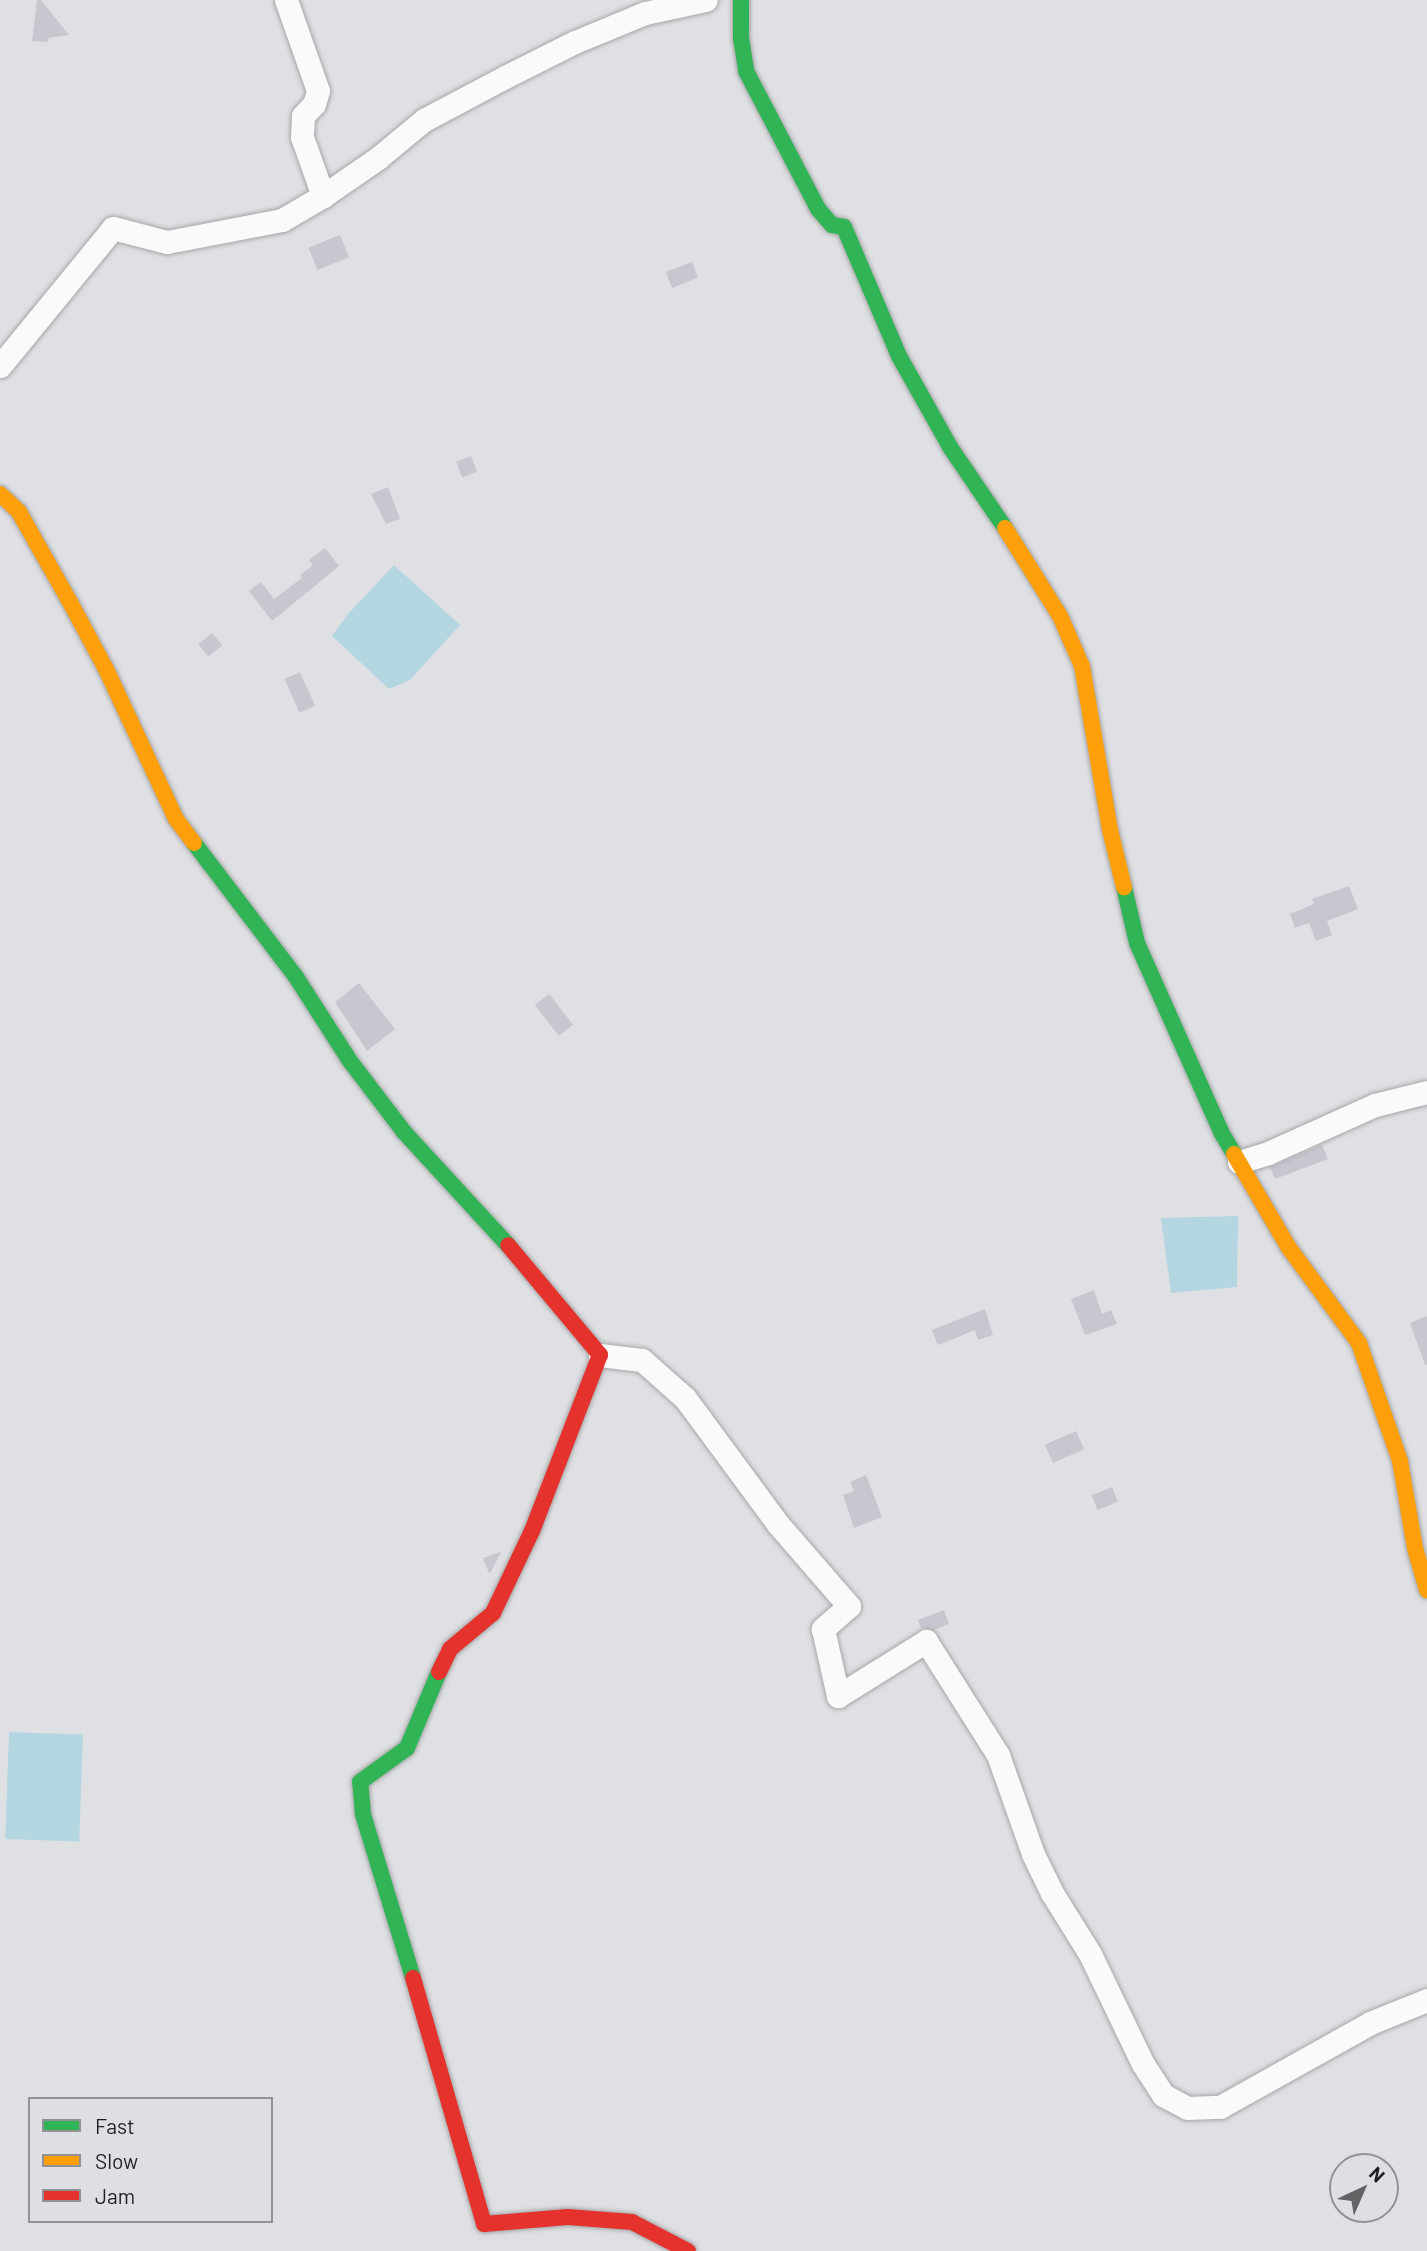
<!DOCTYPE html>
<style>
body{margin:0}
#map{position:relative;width:1427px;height:2251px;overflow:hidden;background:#dfe0e3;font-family:Barlow,sans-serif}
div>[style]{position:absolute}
.water>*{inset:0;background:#b4d6e0;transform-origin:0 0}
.building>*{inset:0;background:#c6c7cf;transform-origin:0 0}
.roads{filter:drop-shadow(0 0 2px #a6a7a9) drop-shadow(0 0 2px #a6a7a9)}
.street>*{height:23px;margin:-11.5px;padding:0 11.5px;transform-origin:11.5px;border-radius:11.5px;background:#fafafb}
.fast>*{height:16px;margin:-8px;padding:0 8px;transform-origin:8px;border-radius:8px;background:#30b455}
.slow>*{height:16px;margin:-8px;padding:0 8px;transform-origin:8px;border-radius:8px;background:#ff9f0a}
.jam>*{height:16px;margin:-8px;padding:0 8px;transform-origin:8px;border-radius:8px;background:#e5322d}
span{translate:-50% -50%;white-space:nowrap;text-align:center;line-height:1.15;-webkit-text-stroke:5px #dedfe4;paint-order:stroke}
.legend{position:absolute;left:28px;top:2097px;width:245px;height:126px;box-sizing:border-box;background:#dedfe4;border:2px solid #929296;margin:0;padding:9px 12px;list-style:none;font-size:21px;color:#1f1f21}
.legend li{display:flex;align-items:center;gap:14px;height:35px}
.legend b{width:35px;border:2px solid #929296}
.north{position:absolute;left:1329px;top:2153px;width:70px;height:70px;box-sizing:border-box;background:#dedfe4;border:2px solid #929296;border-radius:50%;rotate:44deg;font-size:19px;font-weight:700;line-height:28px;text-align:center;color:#1f1f21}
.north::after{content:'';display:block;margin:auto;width:24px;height:32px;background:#626365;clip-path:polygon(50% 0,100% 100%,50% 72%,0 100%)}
</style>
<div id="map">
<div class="water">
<div style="clip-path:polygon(394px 565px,460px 625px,410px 680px,389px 689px,332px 636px,348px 614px)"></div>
<div style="clip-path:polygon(1238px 1216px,1237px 1287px,1171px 1293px,1161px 1218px)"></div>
<div style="left:9px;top:1732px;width:74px;height:107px;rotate:2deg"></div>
</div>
<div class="building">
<div style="clip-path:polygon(37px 0,41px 0,69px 35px,48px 38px,48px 42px,32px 41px)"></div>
<div style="left:340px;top:235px;width:24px;height:34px;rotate:68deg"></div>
<div style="left:692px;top:262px;width:17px;height:28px;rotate:69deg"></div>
<div style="left:471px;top:456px;width:17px;height:16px;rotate:69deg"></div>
<div style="clip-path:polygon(388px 487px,400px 519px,386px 524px,371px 494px)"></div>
<div style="clip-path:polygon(325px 548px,339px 566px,272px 621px,249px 591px,261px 582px,274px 599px,302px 578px,300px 575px,313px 565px,309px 560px)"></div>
<div style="left:212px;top:633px;width:16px;height:18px;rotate:50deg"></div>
<div style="left:300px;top:672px;width:37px;height:17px;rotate:66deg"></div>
<div style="clip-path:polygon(1349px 886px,1358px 909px,1327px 921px,1332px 935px,1316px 941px,1309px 923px,1295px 928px,1290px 914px,1314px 904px,1312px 899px)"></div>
<div style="clip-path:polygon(359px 983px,395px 1029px,367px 1051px,335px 1002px)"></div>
<div style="left:549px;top:994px;width:39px;height:18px;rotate:52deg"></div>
<div style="clip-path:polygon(1322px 1145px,1328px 1159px,1275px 1179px,1270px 1167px)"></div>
<div style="clip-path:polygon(1094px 1290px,1102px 1314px,1111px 1310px,1117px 1324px,1085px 1335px,1071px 1299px)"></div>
<div style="clip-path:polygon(985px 1309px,993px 1335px,978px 1340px,975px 1330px,938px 1345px,932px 1330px)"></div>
<div style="clip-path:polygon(1427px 1316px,1427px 1365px,1425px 1365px,1410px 1323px)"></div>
<div style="left:1076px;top:1431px;width:20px;height:34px;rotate:66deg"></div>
<div style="clip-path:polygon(866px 1475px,882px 1517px,854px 1528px,843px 1495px,854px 1491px,850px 1482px)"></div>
<div style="left:1112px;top:1487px;width:16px;height:22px;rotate:68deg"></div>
<div style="clip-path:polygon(501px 1552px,491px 1572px,489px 1573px,483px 1558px)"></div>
<div style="clip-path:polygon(944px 1610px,949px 1624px,934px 1630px,921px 1628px,918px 1620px)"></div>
</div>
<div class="roads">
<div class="street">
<div style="left:286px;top:0;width:96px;rotate:70.6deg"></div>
<div style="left:318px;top:91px;width:14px;rotate:107deg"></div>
<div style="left:314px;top:104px;width:16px;rotate:133deg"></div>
<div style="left:303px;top:116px;width:21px;rotate:93deg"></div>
<div style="left:302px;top:137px;width:63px;rotate:70.4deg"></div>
<div style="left:323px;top:196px;width:67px;rotate:-34.6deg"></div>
<div style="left:378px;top:158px;width:60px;rotate:-39.6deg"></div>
<div style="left:424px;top:120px;width:92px;rotate:-28deg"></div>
<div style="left:505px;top:77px;width:78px;rotate:-26.6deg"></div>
<div style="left:575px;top:42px;width:76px;rotate:-22.5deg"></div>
<div style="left:645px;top:13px;width:62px;rotate:-12deg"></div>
<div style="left:0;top:366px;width:178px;rotate:-50.7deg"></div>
<div style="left:113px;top:228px;width:56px;rotate:14.5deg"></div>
<div style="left:167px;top:242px;width:117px;rotate:-10.8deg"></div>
<div style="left:282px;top:220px;width:48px;rotate:-30.3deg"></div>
<div style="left:1239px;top:1162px;width:30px;rotate:-17deg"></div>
<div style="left:1268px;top:1153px;width:117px;rotate:-24.2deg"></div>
<div style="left:1375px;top:1105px;width:54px;rotate:-14deg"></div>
<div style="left:600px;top:1355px;width:42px;rotate:6.8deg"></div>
<div style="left:642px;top:1360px;width:57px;rotate:41.5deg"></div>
<div style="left:685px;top:1398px;width:155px;rotate:53.6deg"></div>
<div style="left:777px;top:1523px;width:110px;rotate:49.1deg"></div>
<div style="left:849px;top:1606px;width:35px;rotate:139deg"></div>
<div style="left:823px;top:1629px;width:69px;rotate:77.4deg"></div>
<div style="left:838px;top:1696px;width:104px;rotate:-32deg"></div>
<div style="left:926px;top:1641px;width:135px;rotate:57.7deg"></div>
<div style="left:998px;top:1755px;width:105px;rotate:70.5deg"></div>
<div style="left:1033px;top:1854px;width:43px;rotate:64deg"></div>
<div style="left:1052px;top:1893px;width:72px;rotate:58.1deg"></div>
<div style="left:1090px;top:1954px;width:122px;rotate:64.3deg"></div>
<div style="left:1143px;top:2064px;width:37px;rotate:57deg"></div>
<div style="left:1163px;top:2095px;width:27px;rotate:28deg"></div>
<div style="left:1187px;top:2108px;width:33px;rotate:-2deg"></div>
<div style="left:1220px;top:2107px;width:172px;rotate:-29.2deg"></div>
<div style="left:1370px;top:2023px;width:61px;rotate:-22deg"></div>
</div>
<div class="fast">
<div style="left:741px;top:0;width:38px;rotate:90deg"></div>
<div style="left:741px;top:38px;width:33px;rotate:81deg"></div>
<div style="left:746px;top:71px;width:156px;rotate:62.4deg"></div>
<div style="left:818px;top:209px;width:21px;rotate:49deg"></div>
<div style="left:832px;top:225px;width:12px;rotate:9deg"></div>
<div style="left:844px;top:227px;width:140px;rotate:66.9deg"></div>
<div style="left:899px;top:356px;width:104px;rotate:60.7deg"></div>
<div style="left:950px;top:447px;width:98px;rotate:55.8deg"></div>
<div style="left:194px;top:843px;width:168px;rotate:52.7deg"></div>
<div style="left:296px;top:977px;width:100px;rotate:57.3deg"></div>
<div style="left:350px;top:1061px;width:89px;rotate:52.7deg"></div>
<div style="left:404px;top:1132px;width:154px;rotate:47.4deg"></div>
<div style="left:1124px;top:887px;width:57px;rotate:76.9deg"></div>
<div style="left:1137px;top:943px;width:207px;rotate:66deg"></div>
<div style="left:1221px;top:1132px;width:26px;rotate:59deg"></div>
<div style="left:413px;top:1978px;width:171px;rotate:-107deg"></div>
<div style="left:363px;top:1814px;width:32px;rotate:-95deg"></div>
<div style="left:360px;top:1782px;width:58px;rotate:-35.9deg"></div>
<div style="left:407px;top:1748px;width:82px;rotate:-67.2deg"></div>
</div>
<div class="slow">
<div style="left:0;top:494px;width:26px;rotate:43deg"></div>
<div style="left:19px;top:512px;width:103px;rotate:60.5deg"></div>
<div style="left:70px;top:602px;width:76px;rotate:61.8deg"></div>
<div style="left:106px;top:669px;width:166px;rotate:65deg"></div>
<div style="left:176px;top:819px;width:30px;rotate:53deg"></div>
<div style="left:1005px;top:528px;width:104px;rotate:58deg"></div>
<div style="left:1060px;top:616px;width:55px;rotate:66.3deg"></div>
<div style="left:1082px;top:666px;width:166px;rotate:80.3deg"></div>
<div style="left:1110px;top:830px;width:59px;rotate:76.2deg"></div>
<div style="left:1234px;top:1154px;width:109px;rotate:59.7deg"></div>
<div style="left:1289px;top:1248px;width:118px;rotate:53.6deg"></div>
<div style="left:1359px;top:1343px;width:125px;rotate:70.8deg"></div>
<div style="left:1400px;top:1461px;width:88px;rotate:80.2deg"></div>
<div style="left:1415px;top:1548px;width:44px;rotate:74.1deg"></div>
</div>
<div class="jam">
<div style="left:439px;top:1672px;width:25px;rotate:-64deg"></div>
<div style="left:450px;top:1649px;width:56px;rotate:-39.9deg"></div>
<div style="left:493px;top:1613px;width:91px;rotate:-64.6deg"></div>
<div style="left:532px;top:1531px;width:189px;rotate:-68.9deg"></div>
<div style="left:600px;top:1355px;width:143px;rotate:-129.9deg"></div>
<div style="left:413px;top:1978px;width:256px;rotate:73.9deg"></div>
<div style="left:484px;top:2224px;width:84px;rotate:-4.8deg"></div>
<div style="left:568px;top:2217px;width:64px;rotate:4.5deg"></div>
<div style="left:632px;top:2222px;width:63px;rotate:27.4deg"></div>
</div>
</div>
<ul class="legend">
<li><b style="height:9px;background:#30b455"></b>Fast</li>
<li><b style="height:9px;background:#ff9f0a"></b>Slow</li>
<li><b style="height:9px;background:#e5322d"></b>Jam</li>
</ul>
<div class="north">N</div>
</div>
